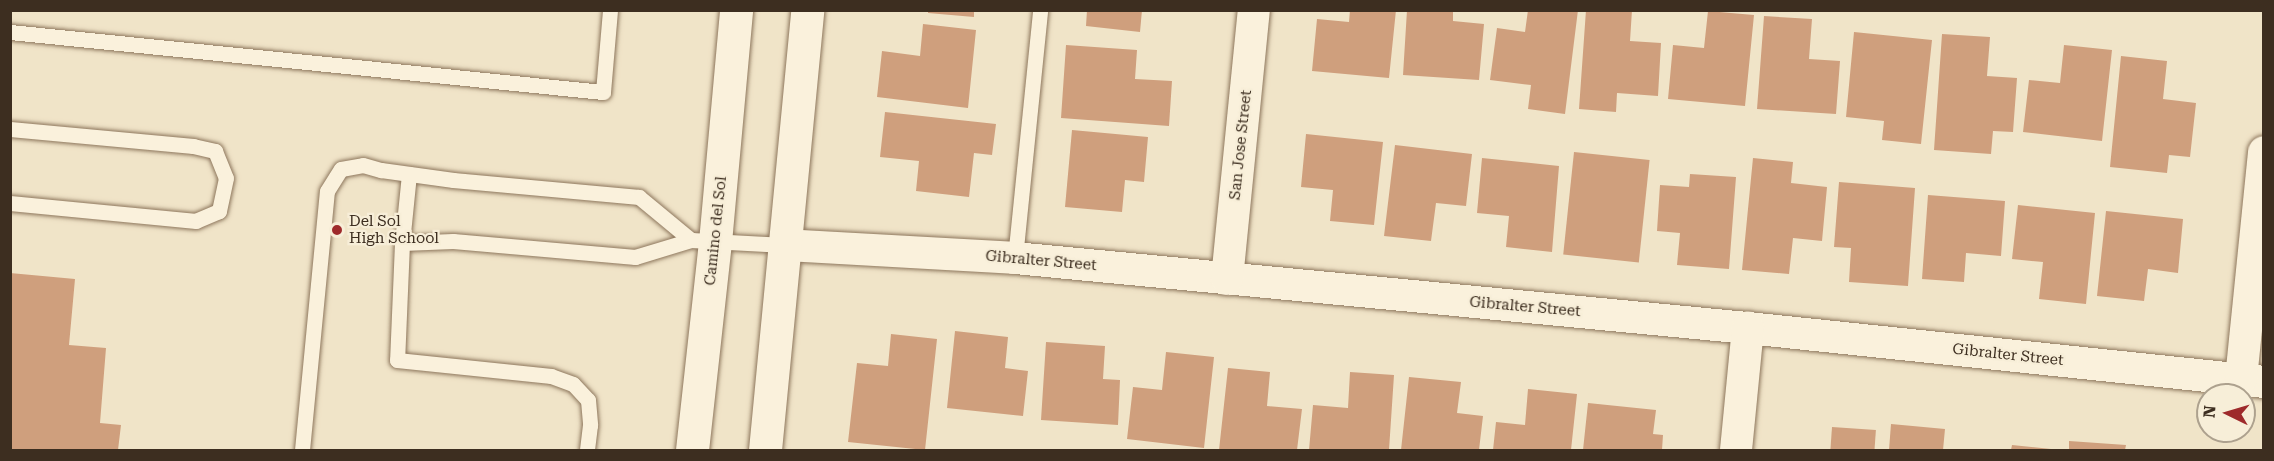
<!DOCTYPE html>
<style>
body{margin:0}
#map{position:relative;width:2274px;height:461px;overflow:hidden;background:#f0e4c8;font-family:"Roboto Serif",serif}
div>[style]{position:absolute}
.building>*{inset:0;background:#cf9f7d;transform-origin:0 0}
.roads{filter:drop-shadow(0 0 2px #8d765c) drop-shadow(0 0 2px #8d765c)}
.service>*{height:15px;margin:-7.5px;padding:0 7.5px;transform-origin:7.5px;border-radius:7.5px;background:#faf1dc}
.minor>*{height:32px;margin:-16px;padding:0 16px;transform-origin:16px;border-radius:16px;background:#faf1dc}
.tertiary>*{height:33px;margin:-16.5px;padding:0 16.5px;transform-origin:16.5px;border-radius:16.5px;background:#faf1dc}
.dots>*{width:16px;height:16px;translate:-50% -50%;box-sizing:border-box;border:3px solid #f7eed8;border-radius:50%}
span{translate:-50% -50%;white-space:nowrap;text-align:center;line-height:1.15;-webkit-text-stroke:4.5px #f7eed8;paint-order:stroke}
.street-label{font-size:15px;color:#3d2e20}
.poi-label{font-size:15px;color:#3d2e20}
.left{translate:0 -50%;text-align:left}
.frame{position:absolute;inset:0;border:12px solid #3d2e20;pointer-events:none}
.north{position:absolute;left:2196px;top:383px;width:60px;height:60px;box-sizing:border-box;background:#f7eed8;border:2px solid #ada18e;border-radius:50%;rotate:275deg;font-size:16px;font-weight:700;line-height:24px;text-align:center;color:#3d2e20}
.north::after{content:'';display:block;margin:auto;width:21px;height:27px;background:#9e2a2b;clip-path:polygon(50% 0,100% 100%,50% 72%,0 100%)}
</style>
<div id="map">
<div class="building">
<div style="clip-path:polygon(928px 10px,974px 10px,974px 17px,928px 13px)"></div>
<div style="clip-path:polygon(1087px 10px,1142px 10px,1140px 32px,1086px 26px)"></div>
<div style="clip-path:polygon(1350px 10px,1396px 10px,1389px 78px,1312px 71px,1317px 19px,1349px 22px)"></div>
<div style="clip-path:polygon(1407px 10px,1453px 10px,1453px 21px,1484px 24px,1479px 80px,1403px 75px)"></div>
<div style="clip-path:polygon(1528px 10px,1578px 10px,1565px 114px,1528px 109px,1531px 85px,1490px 80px,1497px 28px,1525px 32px)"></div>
<div style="clip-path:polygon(1586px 10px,1632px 10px,1630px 41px,1661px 43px,1658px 96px,1617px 93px,1616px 112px,1579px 109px)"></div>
<div style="clip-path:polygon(1708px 11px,1754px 15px,1745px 106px,1668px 99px,1673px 45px,1704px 48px)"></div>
<div style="clip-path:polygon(1764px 16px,1812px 19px,1809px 59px,1840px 61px,1836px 114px,1757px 109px)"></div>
<div style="clip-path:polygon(923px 24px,976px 30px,968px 108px,877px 97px,882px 51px,920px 56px)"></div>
<div style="clip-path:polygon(1854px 32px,1932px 40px,1921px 144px,1882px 140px,1884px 121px,1846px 117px)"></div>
<div style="clip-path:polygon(1942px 34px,1990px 37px,1987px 76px,2017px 78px,2013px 132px,1993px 131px,1991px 154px,1934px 150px)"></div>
<div style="clip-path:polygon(1066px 45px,1137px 50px,1135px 79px,1172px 81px,1169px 126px,1061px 118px)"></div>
<div style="clip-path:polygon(2064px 45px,2112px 50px,2102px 141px,2023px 132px,2029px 80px,2060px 83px)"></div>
<div style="clip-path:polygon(2121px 56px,2167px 61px,2163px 99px,2196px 103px,2190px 157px,2169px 155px,2167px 173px,2110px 167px)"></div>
<div style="clip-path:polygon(885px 112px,996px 124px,992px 155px,974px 153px,969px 197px,916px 191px,919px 161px,880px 157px)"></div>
<div style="clip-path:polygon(1072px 130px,1148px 137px,1144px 182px,1125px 180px,1122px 212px,1065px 207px)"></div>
<div style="clip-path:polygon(1306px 134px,1383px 142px,1374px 225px,1330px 221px,1333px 190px,1301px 187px)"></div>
<div style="clip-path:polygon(1395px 145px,1472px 154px,1466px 206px,1436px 203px,1431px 241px,1384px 236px)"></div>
<div style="left:1574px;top:152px;width:76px;height:103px;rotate:6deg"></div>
<div style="clip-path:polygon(1482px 158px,1559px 166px,1552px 252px,1506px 247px,1509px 216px,1477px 213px)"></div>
<div style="clip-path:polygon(1753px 158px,1793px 162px,1791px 183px,1827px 187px,1822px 241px,1793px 238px,1789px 274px,1742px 270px)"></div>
<div style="clip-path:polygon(1690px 174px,1736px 177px,1729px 269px,1677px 265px,1680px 233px,1657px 231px,1660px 185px,1689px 187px)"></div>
<div style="clip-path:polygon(1839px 182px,1915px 188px,1908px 286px,1849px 282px,1851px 248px,1834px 247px)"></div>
<div style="clip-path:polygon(1928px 195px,2005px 201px,2001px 256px,1966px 253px,1964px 282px,1922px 279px)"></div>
<div style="clip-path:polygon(2018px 205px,2095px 213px,2086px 304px,2039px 299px,2043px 262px,2012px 259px)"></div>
<div style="clip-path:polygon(2106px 211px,2183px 219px,2178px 273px,2148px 269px,2144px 301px,2097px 296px)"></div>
<div style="clip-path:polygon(10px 273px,75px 279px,69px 345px,106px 348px,100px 423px,121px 425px,118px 450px,10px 450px)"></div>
<div style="clip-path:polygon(955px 331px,1008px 337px,1005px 368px,1028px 371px,1023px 416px,947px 408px)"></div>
<div style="clip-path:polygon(891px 334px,937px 339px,925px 450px,848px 442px,857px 363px,888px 366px)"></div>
<div style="clip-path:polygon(1046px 342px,1105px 346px,1103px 379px,1120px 380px,1118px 425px,1041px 420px)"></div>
<div style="clip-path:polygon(1166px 352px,1214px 357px,1204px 448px,1127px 439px,1133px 387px,1162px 390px)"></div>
<div style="clip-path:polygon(1228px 368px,1270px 372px,1267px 406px,1302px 409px,1297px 450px,1219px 450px)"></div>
<div style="clip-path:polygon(1350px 372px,1394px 375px,1389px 450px,1309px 450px,1313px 405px,1348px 408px)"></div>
<div style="clip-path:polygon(1409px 377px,1461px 382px,1457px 413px,1483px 416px,1479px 450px,1401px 450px)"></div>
<div style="clip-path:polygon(1528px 389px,1577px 394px,1571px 450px,1493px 450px,1496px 422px,1525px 425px)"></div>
<div style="clip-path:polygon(1588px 403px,1656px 410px,1653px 434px,1663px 435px,1662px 450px,1583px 450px)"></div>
<div style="clip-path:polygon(1891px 424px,1945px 429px,1943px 450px,1889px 450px)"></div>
<div style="left:1832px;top:427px;width:44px;height:23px;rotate:4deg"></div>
<div style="clip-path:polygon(2069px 441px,2126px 445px,2125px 450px,2069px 450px)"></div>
<div style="clip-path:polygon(2012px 445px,2051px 449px,2051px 450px,2011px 450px)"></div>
</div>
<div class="roads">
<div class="service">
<div style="left:10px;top:32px;width:596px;rotate:5.78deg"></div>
<div style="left:603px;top:92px;width:82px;rotate:-85.1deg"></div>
<div style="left:10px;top:129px;width:184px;rotate:5.3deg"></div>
<div style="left:193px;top:146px;width:23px;rotate:13deg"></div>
<div style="left:215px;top:151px;width:29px;rotate:68deg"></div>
<div style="left:226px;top:178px;width:34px;rotate:102deg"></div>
<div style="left:219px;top:211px;width:25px;rotate:157deg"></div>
<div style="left:196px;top:221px;width:187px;rotate:-174.5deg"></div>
<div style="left:409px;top:174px;width:69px;rotate:95.8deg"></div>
<div style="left:402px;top:243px;width:117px;rotate:92.4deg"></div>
<div style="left:397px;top:360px;width:155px;rotate:5.9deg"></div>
<div style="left:551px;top:376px;width:23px;rotate:20deg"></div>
<div style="left:573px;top:384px;width:22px;rotate:47deg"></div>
<div style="left:588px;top:400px;width:25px;rotate:85deg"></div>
<div style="left:590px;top:425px;width:25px;rotate:97deg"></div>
<div style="left:402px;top:243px;width:51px;rotate:-2.2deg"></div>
<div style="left:453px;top:241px;width:183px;rotate:5deg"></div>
<div style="left:635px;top:257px;width:59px;rotate:-16.9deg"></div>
<div style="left:691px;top:240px;width:94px;rotate:3deg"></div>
<div style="left:1015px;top:258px;width:249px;rotate:-84.2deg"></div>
<div style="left:302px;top:450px;width:260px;rotate:-84.5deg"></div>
<div style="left:327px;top:191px;width:26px;rotate:-58deg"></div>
<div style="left:341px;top:169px;width:22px;rotate:-10deg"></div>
<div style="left:363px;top:165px;width:19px;rotate:16deg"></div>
<div style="left:381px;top:170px;width:73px;rotate:7.9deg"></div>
<div style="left:453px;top:180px;width:187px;rotate:5.2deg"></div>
<div style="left:639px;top:197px;width:67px;rotate:39.6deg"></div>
</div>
<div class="minor">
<div style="left:785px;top:245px;width:230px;rotate:3.2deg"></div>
<div style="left:1015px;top:258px;width:736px;rotate:5.46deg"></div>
<div style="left:1748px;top:328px;width:519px;rotate:5.97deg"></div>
<div style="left:1227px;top:279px;width:270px;rotate:-84.3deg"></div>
<div style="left:2241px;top:379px;width:228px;rotate:-84.2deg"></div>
<div style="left:1736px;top:450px;width:123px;rotate:-84.4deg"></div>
</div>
<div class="tertiary">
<div style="left:692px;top:450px;width:209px;rotate:-83.7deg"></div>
<div style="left:715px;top:242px;width:233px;rotate:-84.8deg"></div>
<div style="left:765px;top:450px;width:442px;rotate:-84.5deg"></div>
</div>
</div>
<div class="dots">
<div style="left:337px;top:230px;background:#9e2a2b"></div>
</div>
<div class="street-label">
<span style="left:1241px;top:145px;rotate:-84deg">San Jose Street</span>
<span style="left:716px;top:231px;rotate:-84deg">Camino del Sol</span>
<span style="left:1041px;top:261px;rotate:5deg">Gibralter Street</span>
<span style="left:1525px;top:307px;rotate:5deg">Gibralter Street</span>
<span style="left:2008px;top:355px;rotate:6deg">Gibralter Street</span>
</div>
<div class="poi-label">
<span class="left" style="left:349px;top:230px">Del Sol<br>High School</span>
</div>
<div class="frame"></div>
<div class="north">N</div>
</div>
